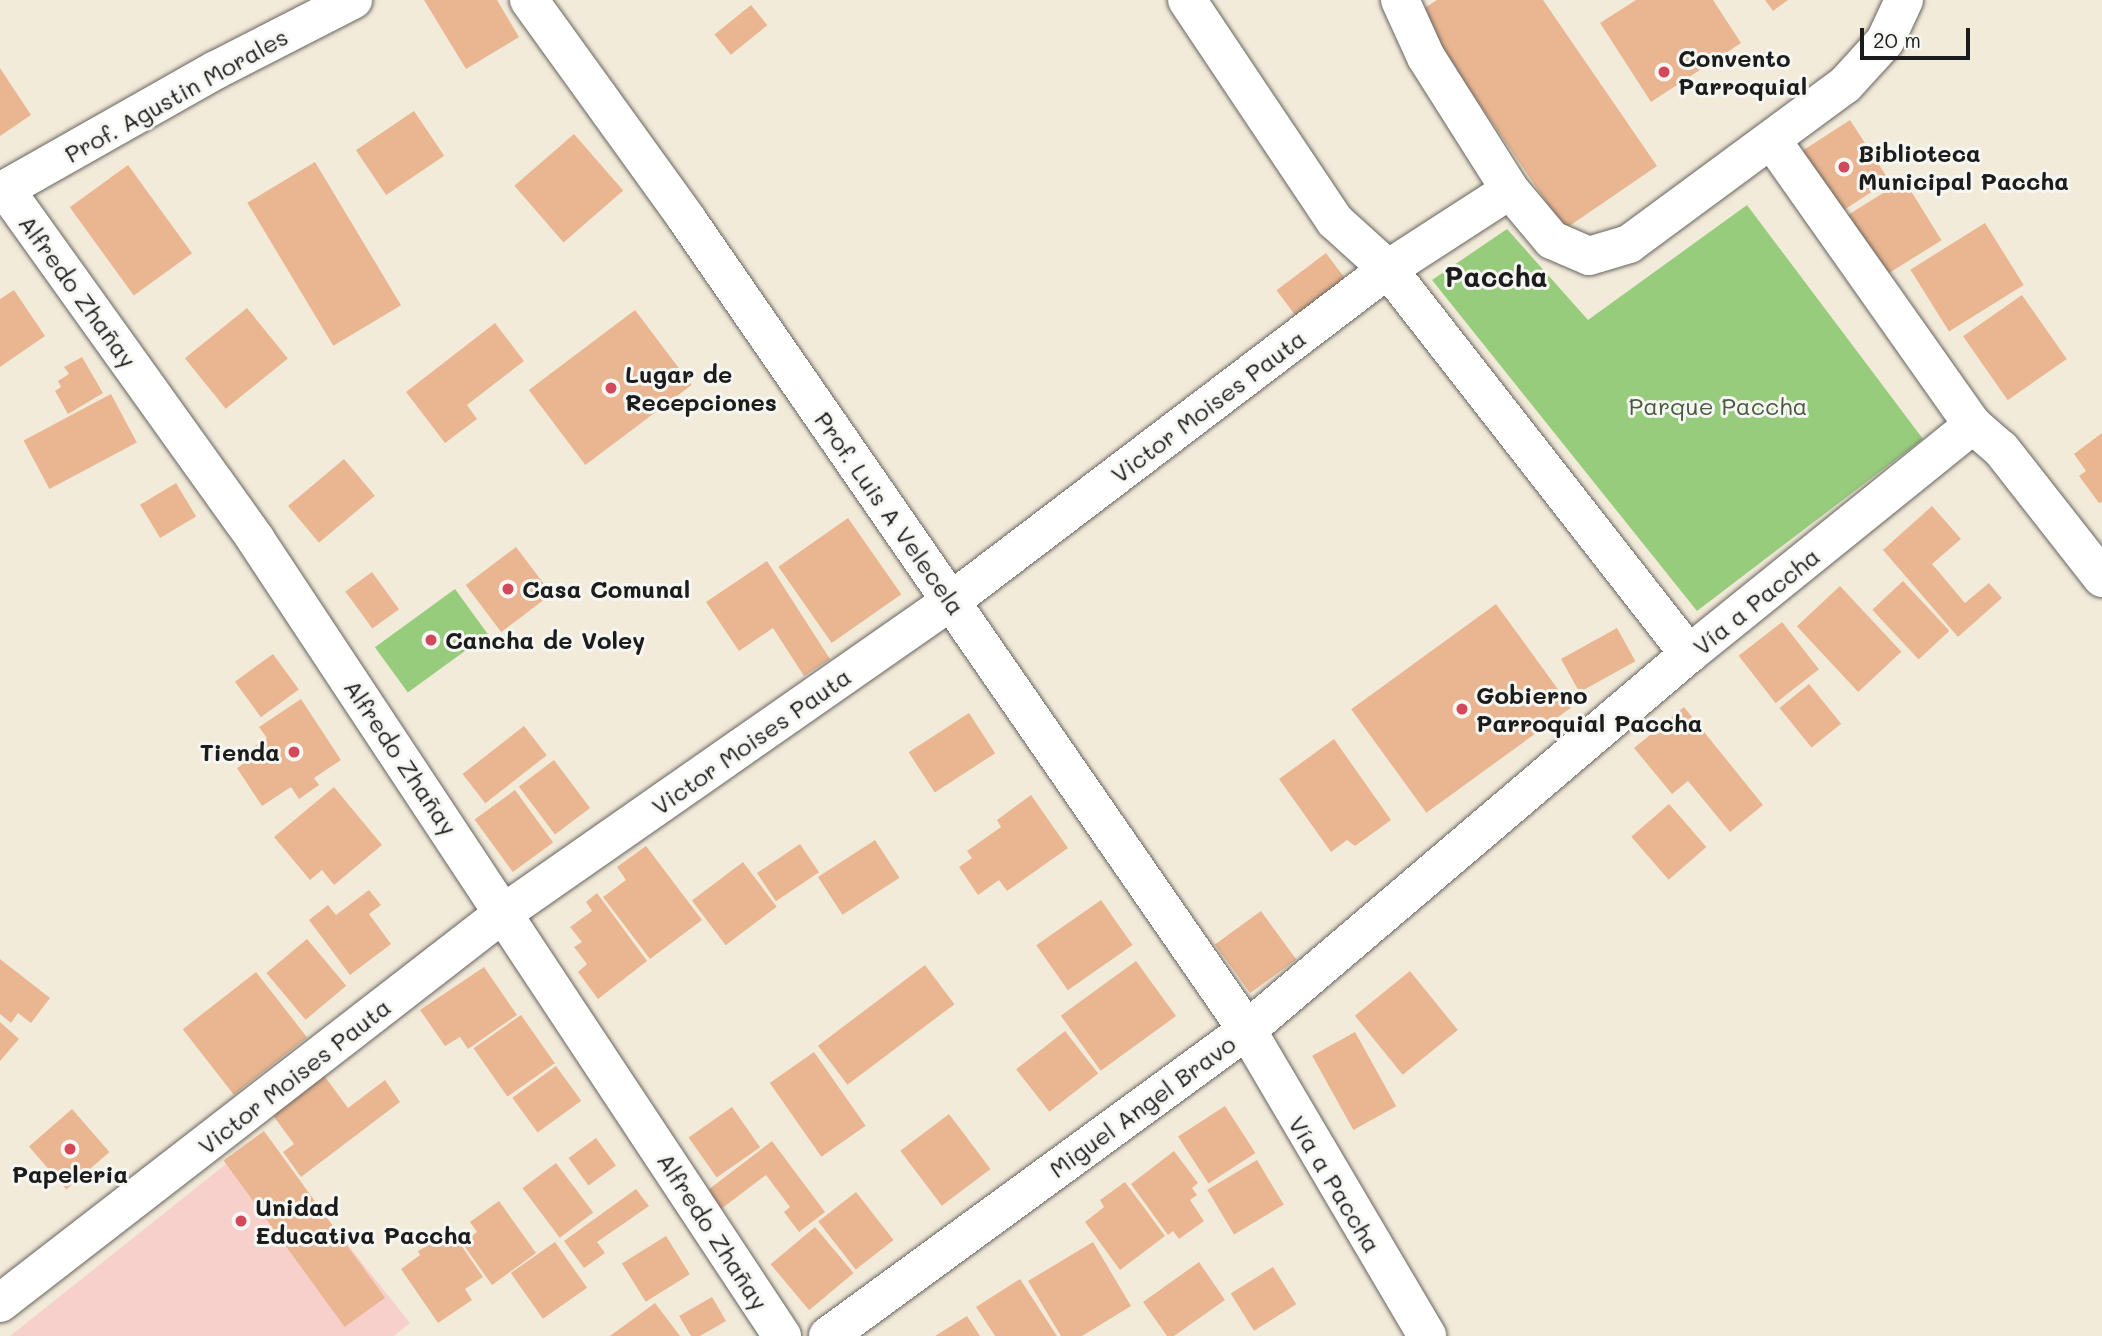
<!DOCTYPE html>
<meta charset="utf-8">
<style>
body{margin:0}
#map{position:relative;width:2102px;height:1336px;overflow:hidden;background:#f3ebda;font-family:Mali,sans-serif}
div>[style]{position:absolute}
.built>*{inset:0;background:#f7d0cb}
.green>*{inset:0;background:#98cc7d;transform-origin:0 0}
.building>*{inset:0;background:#eab692;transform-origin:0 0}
.roads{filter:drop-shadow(0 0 2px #67645e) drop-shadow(0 0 2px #67645e)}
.minor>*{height:38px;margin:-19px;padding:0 19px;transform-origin:19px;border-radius:19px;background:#fff}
.major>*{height:38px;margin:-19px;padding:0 19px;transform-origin:19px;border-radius:19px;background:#fff}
.dots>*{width:19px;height:19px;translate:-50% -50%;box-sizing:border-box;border:4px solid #f6f6f2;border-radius:50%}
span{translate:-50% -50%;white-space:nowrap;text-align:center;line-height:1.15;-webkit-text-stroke:6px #f6f6f2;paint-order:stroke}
.poi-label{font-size:24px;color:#1c1c1c;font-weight:700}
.left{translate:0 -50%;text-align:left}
.right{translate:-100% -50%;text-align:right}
.street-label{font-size:24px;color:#1c1c1c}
.park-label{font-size:24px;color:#475a3e}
.quarter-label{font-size:28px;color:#1c1c1c;font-weight:700}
.scale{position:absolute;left:1860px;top:28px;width:110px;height:32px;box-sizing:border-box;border:4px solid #1c1c1c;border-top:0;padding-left:9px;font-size:21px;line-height:24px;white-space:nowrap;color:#1c1c1c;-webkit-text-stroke:5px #f6f6f2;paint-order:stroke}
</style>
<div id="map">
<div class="built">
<div style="clip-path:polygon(261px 1136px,410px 1323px,394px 1336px,10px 1336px)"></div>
</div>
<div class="green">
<div style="clip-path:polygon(1747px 205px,1923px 439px,1697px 611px,1432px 280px,1507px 229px,1588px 320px)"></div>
<div style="left:455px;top:589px;width:56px;height:99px;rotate:54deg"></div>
</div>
<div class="building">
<div style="clip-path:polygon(424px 0,497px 0,519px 37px,466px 69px)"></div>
<div style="clip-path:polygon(1437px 0,1543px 0,1657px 166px,1565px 229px,1417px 13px)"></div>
<div style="clip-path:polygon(1636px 0,1713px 0,1741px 43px,1651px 102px,1600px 23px)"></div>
<div style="clip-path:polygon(1765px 0,1788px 0,1773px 11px)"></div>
<div style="left:751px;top:5px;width:26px;height:47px;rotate:51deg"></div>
<div style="clip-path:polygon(0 68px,31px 115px,0 136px)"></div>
<div style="left:414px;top:111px;width:54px;height:70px;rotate:56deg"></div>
<div style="left:1850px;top:120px;width:72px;height:63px;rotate:57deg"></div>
<div style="left:574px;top:134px;width:75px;height:79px;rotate:49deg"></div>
<div style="left:315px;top:162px;width:167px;height:79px;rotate:59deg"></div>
<div style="left:128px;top:165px;width:109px;height:72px;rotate:54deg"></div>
<div style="left:1904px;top:180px;width:71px;height:69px;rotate:58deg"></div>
<div style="left:1985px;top:223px;width:73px;height:88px;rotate:58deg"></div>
<div style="left:1326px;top:253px;width:39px;height:62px;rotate:53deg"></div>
<div style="clip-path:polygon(14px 290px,45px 336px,0 367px,0 299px)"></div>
<div style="left:2022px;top:295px;width:78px;height:72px;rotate:55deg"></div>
<div style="left:247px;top:308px;width:65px;height:80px;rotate:51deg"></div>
<div style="left:635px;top:310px;width:94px;height:133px;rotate:53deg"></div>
<div style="clip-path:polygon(495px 323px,524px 361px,467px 405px,477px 419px,445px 443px,406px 392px)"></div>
<div style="clip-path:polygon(82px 357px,103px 393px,68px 414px,55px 391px,61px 387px,58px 381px,69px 374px,64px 367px)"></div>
<div style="left:111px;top:394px;width:55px;height:99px;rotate:62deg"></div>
<div style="clip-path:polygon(2102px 433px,2102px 502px,2099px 503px,2079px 476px,2086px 471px,2074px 454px)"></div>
<div style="left:344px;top:459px;width:48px;height:73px;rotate:50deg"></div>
<div style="left:176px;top:483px;width:39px;height:42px;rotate:59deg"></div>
<div style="clip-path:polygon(1932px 506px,1961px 539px,1932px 564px,1965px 603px,1989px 583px,2002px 598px,1958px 637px,1883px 550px)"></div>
<div style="left:848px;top:518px;width:93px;height:85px;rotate:55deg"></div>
<div style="left:516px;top:547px;width:59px;height:63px;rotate:53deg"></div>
<div style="clip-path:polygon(767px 561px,830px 659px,804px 676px,773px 628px,739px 651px,706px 602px)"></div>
<div style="left:372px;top:572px;width:46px;height:33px;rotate:54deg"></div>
<div style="left:1903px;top:581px;width:68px;height:42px;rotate:47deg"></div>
<div style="left:1840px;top:586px;width:90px;height:59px;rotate:47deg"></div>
<div style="left:1496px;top:604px;width:128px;height:179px;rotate:54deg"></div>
<div style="left:1782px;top:622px;width:60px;height:55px;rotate:52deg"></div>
<div style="left:1617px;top:628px;width:38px;height:64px;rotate:61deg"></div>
<div style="left:273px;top:654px;width:44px;height:47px;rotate:54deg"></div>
<div style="left:1809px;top:684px;width:51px;height:38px;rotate:51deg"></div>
<div style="clip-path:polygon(301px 699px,341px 760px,314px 778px,319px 785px,299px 799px,291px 787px,262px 806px,237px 768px,255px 756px,250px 749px,267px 738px,259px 727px)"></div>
<div style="clip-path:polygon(1684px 707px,1763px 805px,1730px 832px,1688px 781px,1672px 794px,1634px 748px)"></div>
<div style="left:969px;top:713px;width:48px;height:72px;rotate:57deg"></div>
<div style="left:524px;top:726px;width:37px;height:78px;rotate:52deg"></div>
<div style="clip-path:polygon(1334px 739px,1391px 820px,1355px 846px,1347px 840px,1331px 852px,1279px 779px)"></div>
<div style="left:554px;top:760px;width:60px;height:44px;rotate:53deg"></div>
<div style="clip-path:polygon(334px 787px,382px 845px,334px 885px,322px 870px,310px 880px,274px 837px)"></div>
<div style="left:515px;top:790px;width:65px;height:50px;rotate:54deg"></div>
<div style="clip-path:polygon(1031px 795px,1068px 848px,1007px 891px,999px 880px,978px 895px,959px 867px,972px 858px,967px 851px,1001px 827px,997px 820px)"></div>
<div style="left:1669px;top:804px;width:57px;height:50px;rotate:49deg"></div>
<div style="left:875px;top:840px;width:45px;height:68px;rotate:57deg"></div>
<div style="left:800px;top:844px;width:34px;height:52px;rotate:56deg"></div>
<div style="clip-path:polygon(646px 846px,702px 920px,650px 959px,603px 897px,626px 880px,617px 867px)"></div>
<div style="left:743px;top:862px;width:56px;height:64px;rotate:53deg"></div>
<div style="clip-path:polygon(369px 890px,381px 905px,369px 914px,391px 944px,350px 975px,309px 920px,328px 905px,336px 915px)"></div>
<div style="clip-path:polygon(597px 893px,647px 961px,598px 999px,578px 972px,587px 964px,574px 947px,582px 942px,570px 927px,592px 911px,586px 902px)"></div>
<div style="left:1101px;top:900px;width:55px;height:79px;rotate:55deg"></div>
<div style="left:1261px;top:911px;width:60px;height:57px;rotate:54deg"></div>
<div style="left:307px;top:939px;width:61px;height:53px;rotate:50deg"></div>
<div style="clip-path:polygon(0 959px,50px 998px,31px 1023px,18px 1013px,11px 1023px,0 1014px)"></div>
<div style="left:1136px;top:961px;width:68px;height:93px;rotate:54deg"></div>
<div style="left:925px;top:965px;width:49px;height:134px;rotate:53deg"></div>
<div style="clip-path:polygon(484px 967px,517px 1015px,468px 1049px,460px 1037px,445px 1046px,420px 1010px)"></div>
<div style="left:1410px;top:971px;width:76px;height:71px;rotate:51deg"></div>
<div style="left:256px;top:972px;width:83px;height:93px;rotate:52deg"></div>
<div style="left:521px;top:1015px;width:59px;height:58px;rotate:55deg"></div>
<div style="clip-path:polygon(0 1022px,19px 1039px,0 1061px)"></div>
<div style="left:1065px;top:1031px;width:54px;height:62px;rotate:52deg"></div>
<div style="left:1355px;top:1032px;width:85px;height:49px;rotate:61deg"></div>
<div style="left:814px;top:1052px;width:90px;height:54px;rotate:55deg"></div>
<div style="left:556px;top:1066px;width:43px;height:54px;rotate:54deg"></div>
<div style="clip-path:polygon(323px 1074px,348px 1108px,385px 1080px,400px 1102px,301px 1177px,283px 1152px,294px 1144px,272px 1114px)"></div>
<div style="left:1225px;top:1106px;width:56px;height:56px;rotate:57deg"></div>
<div style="left:732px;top:1107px;width:49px;height:53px;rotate:55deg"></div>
<div style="left:72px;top:1109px;width:57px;height:57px;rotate:49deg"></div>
<div style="left:949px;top:1114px;width:69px;height:61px;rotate:53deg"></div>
<div style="left:264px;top:1131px;width:206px;height:50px;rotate:54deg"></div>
<div style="left:596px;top:1138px;width:34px;height:34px;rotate:54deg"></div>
<div style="clip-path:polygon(772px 1141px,825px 1212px,799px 1232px,784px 1212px,790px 1207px,766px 1175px,721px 1209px,708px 1190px)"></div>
<div style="clip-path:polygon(1174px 1151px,1198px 1183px,1192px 1188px,1197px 1195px,1190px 1200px,1204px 1221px,1179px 1239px,1173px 1231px,1168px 1235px,1131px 1184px)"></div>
<div style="left:1257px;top:1160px;width:52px;height:58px;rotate:59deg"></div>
<div style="left:556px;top:1163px;width:62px;height:42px;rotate:53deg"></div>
<div style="clip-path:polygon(1125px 1182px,1165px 1236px,1120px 1270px,1085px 1222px,1104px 1207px,1100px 1200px)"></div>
<div style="clip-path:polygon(636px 1189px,649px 1206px,597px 1242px,605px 1253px,584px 1268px,564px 1241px)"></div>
<div style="left:856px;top:1192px;width:61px;height:48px;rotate:52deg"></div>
<div style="clip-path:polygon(499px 1201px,536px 1253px,492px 1285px,462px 1243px,477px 1232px,470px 1222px)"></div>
<div style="left:815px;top:1227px;width:60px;height:58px;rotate:50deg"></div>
<div style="clip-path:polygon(452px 1232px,483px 1277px,465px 1289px,472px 1300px,438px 1323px,401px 1269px,420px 1255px,418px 1251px)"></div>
<div style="left:666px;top:1236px;width:45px;height:52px;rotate:58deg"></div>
<div style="left:555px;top:1242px;width:56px;height:54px;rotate:55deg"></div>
<div style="clip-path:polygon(1093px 1242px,1131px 1306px,1082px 1336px,1061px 1336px,1028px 1281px)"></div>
<div style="clip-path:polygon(1199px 1262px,1225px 1300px,1174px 1336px,1167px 1336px,1143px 1302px)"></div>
<div style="left:1273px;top:1267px;width:44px;height:50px;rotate:58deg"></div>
<div style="clip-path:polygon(1020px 1279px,1057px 1336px,995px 1336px,976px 1307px)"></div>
<div style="clip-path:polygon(712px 1297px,726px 1321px,700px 1336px,691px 1336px,679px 1316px)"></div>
<div style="clip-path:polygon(655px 1303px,680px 1336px,610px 1336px)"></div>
<div style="clip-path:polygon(967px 1316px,980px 1336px,935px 1336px)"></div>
</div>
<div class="roads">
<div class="minor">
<div style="left:529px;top:0;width:269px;rotate:54.2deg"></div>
<div style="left:686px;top:218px;width:987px;rotate:55.36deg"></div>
<div style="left:1247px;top:1030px;width:355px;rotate:59.5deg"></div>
<div style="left:1187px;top:0;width:266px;rotate:56.2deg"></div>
<div style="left:1335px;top:221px;width:72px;rotate:42.2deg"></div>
<div style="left:1388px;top:269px;width:489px;rotate:52deg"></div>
<div style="left:1400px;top:0;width:63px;rotate:65.5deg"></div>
<div style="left:1426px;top:57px;width:157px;rotate:57.7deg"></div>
<div style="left:1510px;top:190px;width:65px;rotate:50deg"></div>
<div style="left:1552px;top:240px;width:40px;rotate:23.4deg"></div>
<div style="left:1589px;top:256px;width:42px;rotate:-16.7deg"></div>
<div style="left:1629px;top:244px;width:268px;rotate:-36.4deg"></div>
<div style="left:1845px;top:85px;width:59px;rotate:-47.7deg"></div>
<div style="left:1885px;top:41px;width:45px;rotate:-65.1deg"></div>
<div style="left:1773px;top:142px;width:347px;rotate:54.8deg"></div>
<div style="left:5px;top:189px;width:432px;rotate:54.4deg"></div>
<div style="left:256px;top:540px;width:954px;rotate:56.54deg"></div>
<div style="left:0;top:192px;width:248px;rotate:-29.5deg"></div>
<div style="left:216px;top:70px;width:154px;rotate:-27.1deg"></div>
<div style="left:0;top:1303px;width:639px;rotate:-37.75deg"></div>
<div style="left:505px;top:912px;width:544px;rotate:-34.89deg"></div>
<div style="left:951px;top:601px;width:549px;rotate:-37.22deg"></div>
<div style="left:1388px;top:269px;width:145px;rotate:-32.9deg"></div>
</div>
<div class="major">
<div style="left:828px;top:1336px;width:519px;rotate:-36.14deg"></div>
<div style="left:1247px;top:1030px;width:580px;rotate:-40.39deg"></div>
<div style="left:1689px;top:654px;width:365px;rotate:-38.9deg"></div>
<div style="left:1973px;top:425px;width:37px;rotate:41deg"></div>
<div style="left:2001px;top:449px;width:164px;rotate:51.9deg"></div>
</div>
</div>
<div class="dots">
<div style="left:1664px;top:72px;background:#d1495b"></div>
<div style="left:1844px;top:167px;background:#d1495b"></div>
<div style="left:611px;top:388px;background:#d1495b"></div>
<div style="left:508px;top:589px;background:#d1495b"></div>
<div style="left:431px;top:640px;background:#d1495b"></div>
<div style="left:1462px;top:709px;background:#d1495b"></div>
<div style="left:294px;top:752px;background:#d1495b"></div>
<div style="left:70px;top:1149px;background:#d1495b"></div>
<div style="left:241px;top:1221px;background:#d1495b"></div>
</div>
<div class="poi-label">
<span class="left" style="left:1678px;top:72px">Convento<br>Parroquial</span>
<span class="left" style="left:1858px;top:167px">Biblioteca<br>Municipal Paccha</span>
<span class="left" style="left:625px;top:388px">Lugar de<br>Recepciones</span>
<span class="left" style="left:522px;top:589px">Casa Comunal</span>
<span class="left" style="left:445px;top:640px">Cancha de Voley</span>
<span class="left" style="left:1476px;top:709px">Gobierno<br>Parroquial Paccha</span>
<span class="right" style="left:280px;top:752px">Tienda</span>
<span style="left:70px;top:1174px">Papeleria</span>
<span class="left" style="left:255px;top:1221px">Unidad<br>Educativa Paccha</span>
</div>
<div class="street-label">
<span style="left:176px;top:95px;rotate:-29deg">Prof. Agustin Morales</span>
<span style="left:78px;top:291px;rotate:54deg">Alfredo Zhañay</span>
<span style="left:1208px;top:406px;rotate:-37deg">Victor Moises Pauta</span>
<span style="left:890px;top:513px;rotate:55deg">Prof. Luis A Velecela</span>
<span style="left:1756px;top:601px;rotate:-39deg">Vía a Paccha</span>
<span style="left:751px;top:741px;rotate:-35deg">Victor Moises Pauta</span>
<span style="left:401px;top:757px;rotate:56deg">Alfredo Zhañay</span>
<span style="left:294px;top:1076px;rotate:-38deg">Victor Moises Pauta</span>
<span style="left:1142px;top:1106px;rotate:-36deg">Miguel Angel Bravo</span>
<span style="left:1335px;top:1184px;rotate:59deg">Vía a Paccha</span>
<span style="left:713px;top:1231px;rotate:57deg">Alfredo Zhañay</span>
</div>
<div class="park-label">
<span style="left:1718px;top:406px">Parque Paccha</span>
</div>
<div class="quarter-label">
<span style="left:1496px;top:276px">Paccha</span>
</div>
<div class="scale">20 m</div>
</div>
